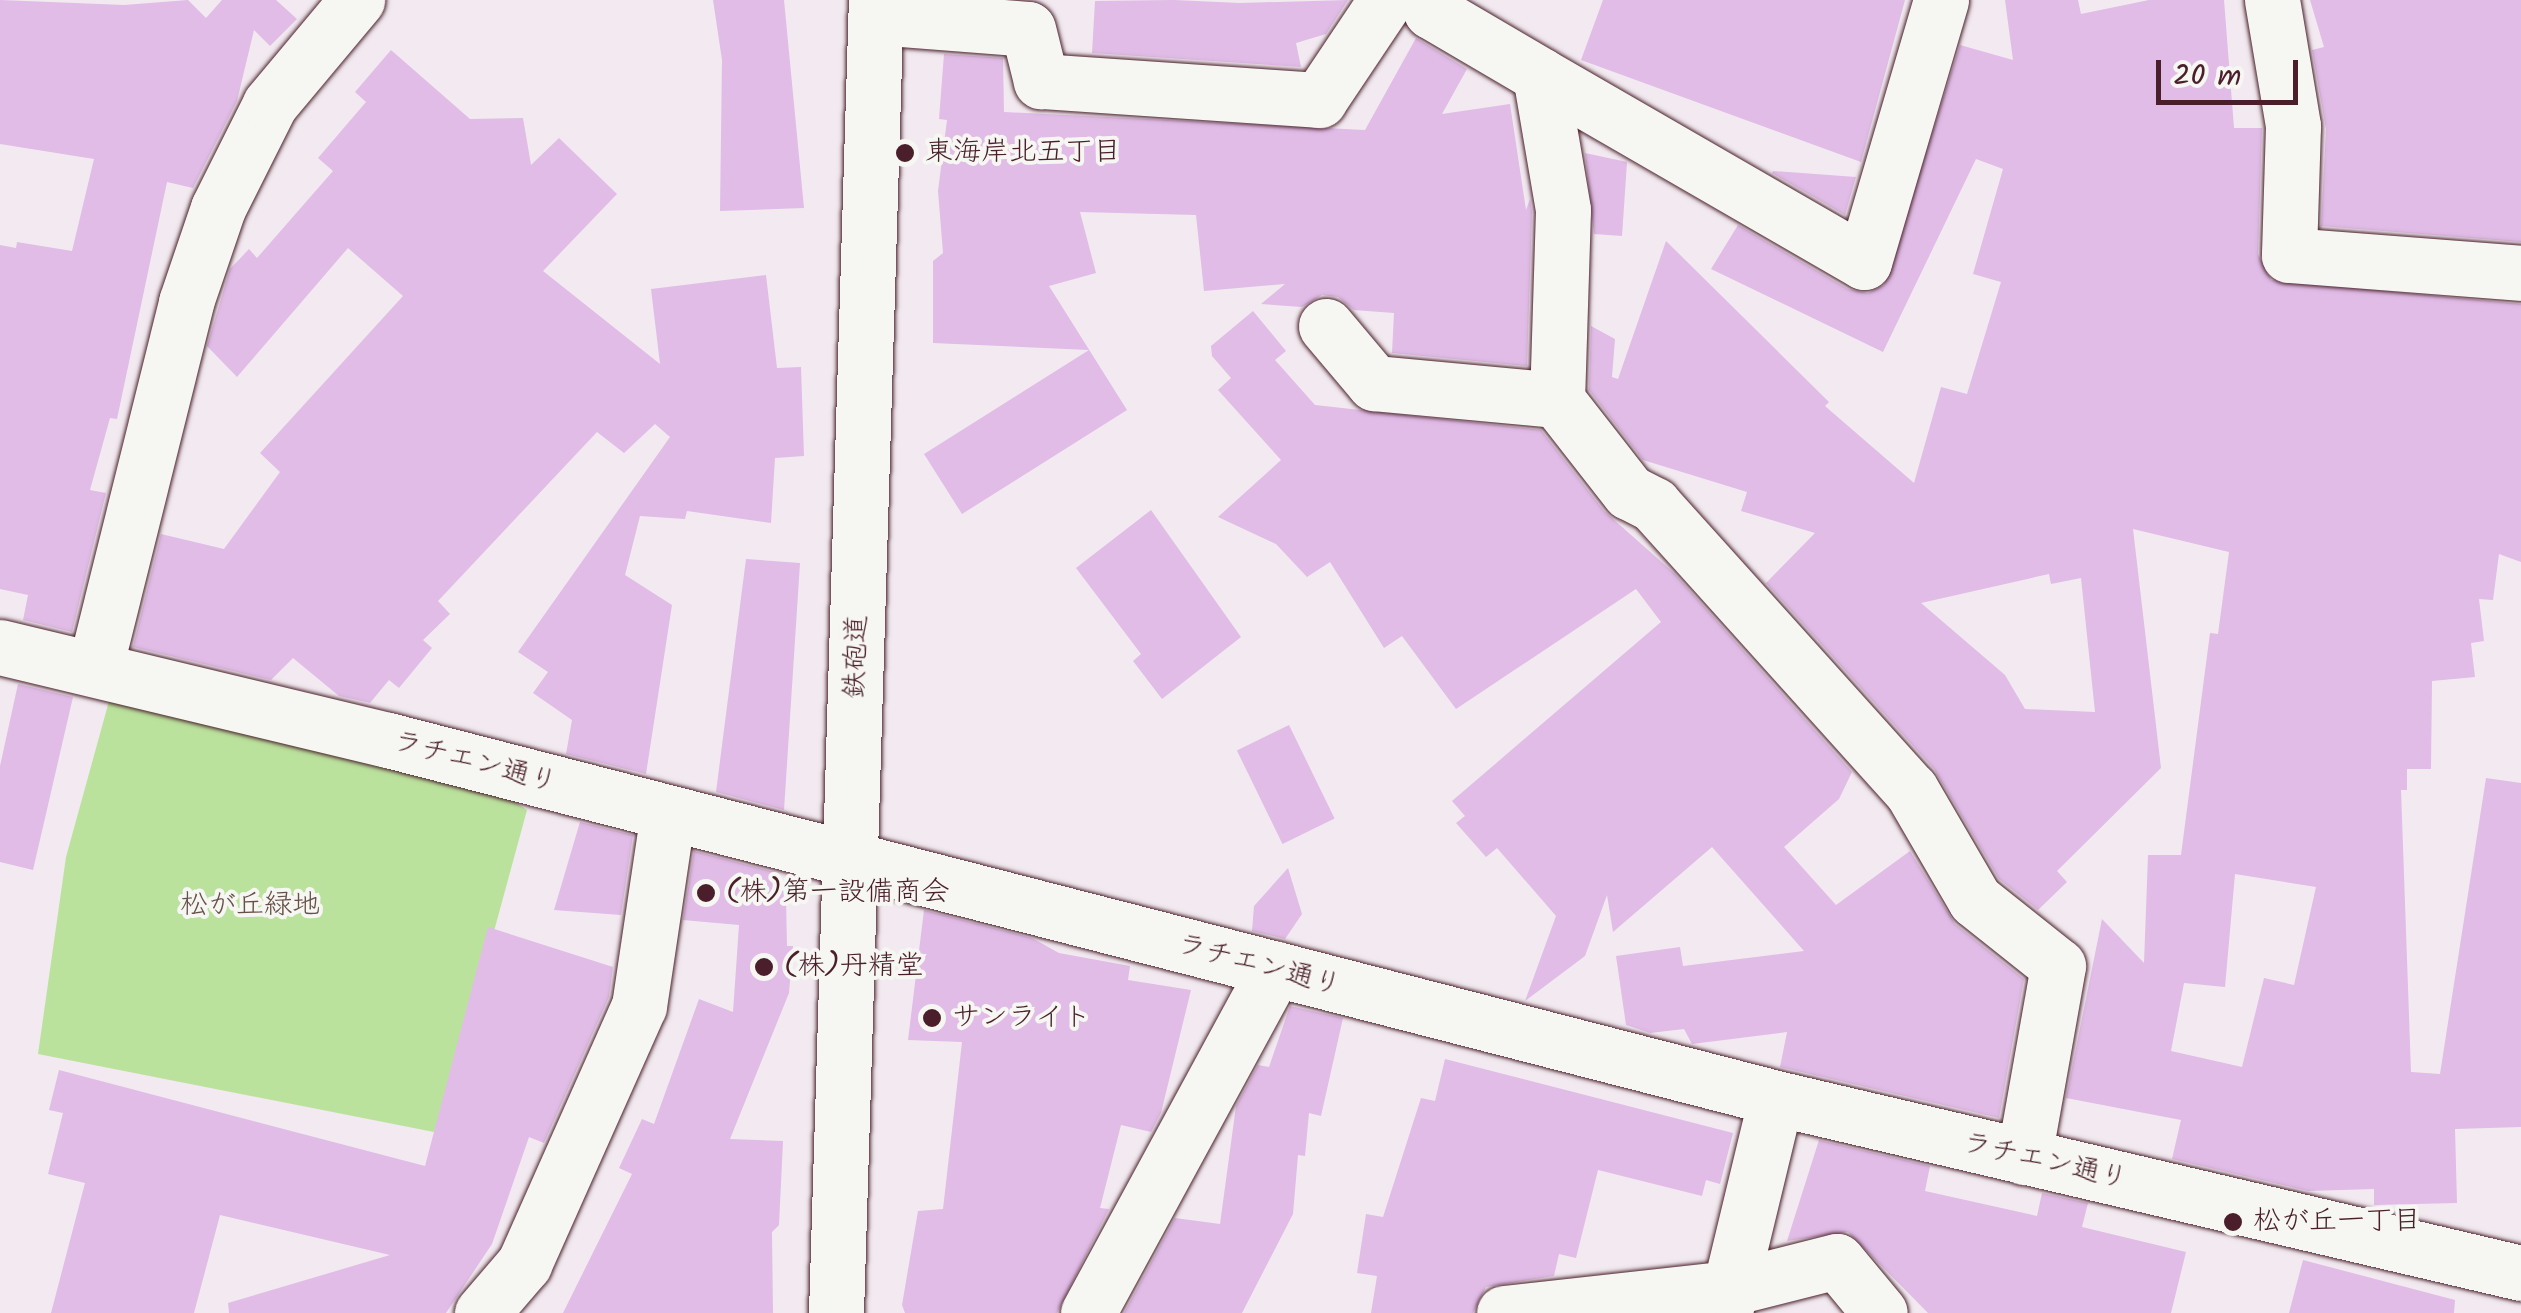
<!DOCTYPE html>
<meta charset="utf-8">
<style>
body{margin:0}
#map{position:relative;width:2521px;height:1313px;overflow:hidden;background:#f2eaf0;font-family:Kalam,"Klee One",sans-serif}
div>[style]{position:absolute}
.green>*{inset:0;background:#bbe29d}
.building>*{inset:0;background:#e0bce7;transform-origin:0 0}
.roads{filter:drop-shadow(0 0 2px #4a1f2b) drop-shadow(0 0 2px #4a1f2b)}
.minor>*{height:55px;margin:-27.5px;padding:0 27.5px;transform-origin:27.5px;border-radius:27.5px;background:#f6f6f2}
.dots>*{width:28px;height:28px;translate:-50% -50%;box-sizing:border-box;border:5px solid #f6f6f2;border-radius:50%}
span{translate:-50% -50%;white-space:nowrap;text-align:center;line-height:1.15;-webkit-text-stroke:8px #f6f6f2;paint-order:stroke}
.poi-label{font-size:28px;color:#4a1f2b}
.left{translate:0 -50%;text-align:left}
.street-label{font-size:28px;color:#4a1f2b}
.park-label{font-size:28px;color:#665048}
.scale{position:absolute;left:2156px;top:60px;width:142px;height:45px;box-sizing:border-box;border:5px solid #4a1f2b;border-top:0;padding-left:12px;font-size:30px;line-height:35px;white-space:nowrap;color:#4a1f2b;-webkit-text-stroke:8px #f6f6f2;paint-order:stroke}
</style>
<div id="map">
<div class="green">
<div style="clip-path:polygon(114px 683px,458px 763px,527px 810px,439px 1133px,38px 1054px,66px 857px)"></div>
</div>
<div class="building">
<div style="clip-path:polygon(0 0,124px 5px,188px 0,206px 18px,222px 0,276px 0,297px 19px,270px 46px,254px 30px,237px 101px,193px 188px,167px 182px,117px 419px,110px 418px,90px 490px,106px 493px,72px 632px,23px 620px,28px 595px,0 589px,0 245px,16px 248px,17px 242px,72px 251px,94px 159px,0 144px)"></div>
<div style="clip-path:polygon(713px 0,784px 0,804px 208px,720px 211px,722px 60px)"></div>
<div style="clip-path:polygon(1174px 0,1240px 3px,1348px 0,1326px 34px,1296px 43px,1301px 67px,1092px 53px,1095px 1px)"></div>
<div style="clip-path:polygon(1603px 0,1905px 0,1861px 162px,1581px 60px)"></div>
<div style="clip-path:polygon(evenodd,2005px 0,2078px 0,2081px 14px,2149px 0,2224px 0,2234px 128px,2262px 128px,2258px 254px,2271px 280px,2521px 304px,2521px 562px,2499px 554px,2493px 600px,2479px 599px,2484px 641px,2471px 643px,2475px 677px,2432px 681px,2431px 769px,2407px 769px,2407px 790px,2401px 790px,2411px 1072px,2440px 1074px,2486px 778px,2521px 783px,2521px 1127px,2455px 1129px,2457px 1203px,2374px 1205px,2374px 1189px,2308px 1191px,2172px 1159px,2181px 1120px,2066px 1098px,2102px 919px,2144px 963px,2148px 855px,2181px 855px,2210px 633px,2218px 634px,2229px 552px,2133px 529px,2161px 768px,2057px 871px,2067px 882px,2038px 910px,1999px 879px,1934px 769px,1766px 583px,1815px 533px,1741px 511px,1747px 492px,1643px 460px,1589px 390px,1591px 326px,1615px 339px,1612px 377px,1618px 379px,1666px 241px,1829px 402px,1825px 406px,1914px 483px,1941px 387px,1967px 394px,2001px 282px,1973px 274px,2003px 169px,1976px 159px,1883px 352px,1711px 269px,1738px 225px,1848px 289px,1868px 293px,1884px 285px,1960px 45px,2013px 60px,2005px 0,2049px 574px,2051px 584px,2081px 578px,2095px 712px,2025px 709px,2005px 675px,1921px 603px,2049px 574px,2005px 0,2235px 874px,2316px 887px,2294px 985px,2264px 978px,2242px 1067px,2171px 1051px,2184px 983px,2225px 987px,2235px 874px)"></div>
<div style="clip-path:polygon(2310px 0,2521px 0,2521px 242px,2321px 226px,2326px 129px,2312px 50px,2324px 47px)"></div>
<div style="clip-path:polygon(1416px 38px,1467px 69px,1442px 114px,1510px 104px,1526px 210px,1530px 199px,1532px 212px,1527px 366px,1392px 353px,1394px 313px,1354px 310px,1338px 297px,1322px 295px,1302px 307px,1261px 304px,1285px 284px,1204px 291px,1196px 215px,1080px 212px,1096px 273px,1049px 286px,1127px 410px,962px 514px,924px 454px,1089px 350px,933px 343px,933px 261px,943px 253px,938px 191px,947px 120px,939px 119px,944px 54px,1003px 58px,1004px 112px,1365px 130px)"></div>
<div style="clip-path:polygon(391px 50px,470px 119px,523px 118px,531px 165px,559px 138px,617px 194px,543px 271px,660px 364px,651px 289px,766px 275px,777px 368px,801px 367px,804px 456px,775px 458px,771px 523px,687px 511px,685px 519px,640px 516px,625px 575px,672px 605px,646px 774px,566px 754px,572px 720px,533px 693px,548px 672px,518px 652px,670px 437px,655px 424px,624px 453px,597px 432px,438px 601px,450px 614px,423px 640px,432px 648px,399px 688px,389px 680px,370px 703px,339px 696px,293px 658px,271px 680px,133px 647px,161px 534px,224px 549px,280px 472px,260px 453px,403px 296px,348px 248px,237px 377px,207px 346px,230px 269px,249px 249px,257px 258px,333px 171px,318px 158px,366px 102px,355px 92px)"></div>
<div style="clip-path:polygon(1585px 153px,1627px 162px,1622px 236px,1594px 234px)"></div>
<div style="clip-path:polygon(1773px 171px,1856px 177px,1845px 215px,1772px 173px)"></div>
<div style="clip-path:polygon(1253px 311px,1286px 351px,1275px 360px,1315px 405px,1541px 430px,1604px 511px,1674px 573px,1852px 772px,1839px 799px,1784px 847px,1836px 905px,1910px 851px,1955px 924px,2024px 979px,1999px 1118px,1780px 1067px,1787px 1032px,1692px 1044px,1684px 1029px,1650px 1033px,1626px 1025px,1616px 956px,1680px 947px,1683px 966px,1804px 951px,1712px 847px,1613px 932px,1607px 895px,1585px 956px,1525px 1001px,1556px 916px,1497px 848px,1486px 857px,1456px 823px,1465px 816px,1452px 801px,1661px 622px,1636px 589px,1456px 709px,1402px 636px,1384px 648px,1330px 562px,1307px 577px,1276px 544px,1218px 517px,1281px 460px,1218px 390px,1231px 378px,1212px 356px,1211px 346px)"></div>
<div style="clip-path:polygon(1151px 510px,1241px 637px,1162px 699px,1133px 661px,1141px 654px,1076px 568px)"></div>
<div style="clip-path:polygon(746px 559px,800px 563px,784px 810px,716px 792px)"></div>
<div style="clip-path:polygon(18px 684px,73px 697px,33px 870px,0 862px,0 766px)"></div>
<div style="left:1289px;top:725px;width:104px;height:58px;rotate:64deg"></div>
<div style="clip-path:polygon(580px 822px,633px 835px,621px 915px,554px 910px)"></div>
<div style="clip-path:polygon(694px 851px,775px 872px,786px 898px,787px 946px,793px 946px,789px 993px,730px 1139px,783px 1141px,779px 1225px,772px 1232px,773px 1313px,563px 1313px,632px 1174px,619px 1168px,642px 1119px,654px 1124px,699px 999px,733px 1012px,739px 925px,683px 920px)"></div>
<div style="clip-path:polygon(1288px 868px,1302px 914px,1285px 939px,1252px 931px,1254px 906px)"></div>
<div style="clip-path:polygon(924px 910px,1032px 938px,1059px 953px,1130px 966px,1128px 980px,1191px 990px,1161px 1113px,1151px 1132px,1121px 1125px,1100px 1208px,1109px 1209px,1057px 1313px,905px 1313px,902px 1305px,918px 1211px,943px 1209px,962px 1042px,908px 1040px)"></div>
<div style="clip-path:polygon(488px 927px,613px 967px,609px 997px,544px 1143px,529px 1137px,492px 1244px,446px 1313px,229px 1313px,228px 1303px,390px 1255px,220px 1215px,194px 1313px,51px 1313px,85px 1183px,48px 1174px,63px 1113px,49px 1110px,59px 1070px,425px 1166px)"></div>
<div style="clip-path:polygon(1290px 1006px,1343px 1018px,1321px 1116px,1309px 1113px,1305px 1156px,1298px 1155px,1293px 1214px,1242px 1313px,1124px 1313px,1175px 1218px,1220px 1224px,1236px 1106px,1258px 1065px,1269px 1067px)"></div>
<div style="clip-path:polygon(1445px 1059px,1733px 1133px,1720px 1184px,1706px 1180px,1702px 1196px,1598px 1170px,1576px 1258px,1559px 1254px,1554px 1276px,1486px 1287px,1473px 1313px,1371px 1313px,1377px 1276px,1357px 1273px,1366px 1214px,1383px 1217px,1421px 1098px,1435px 1101px)"></div>
<div style="clip-path:polygon(1819px 1140px,1930px 1166px,1925px 1191px,2037px 1216px,2042px 1193px,2088px 1203px,2082px 1227px,2186px 1252px,2171px 1313px,1928px 1313px,1848px 1232px,1787px 1241px)"></div>
<div style="clip-path:polygon(2303px 1260px,2455px 1300px,2454px 1313px,2289px 1313px)"></div>
</div>
<div class="roads">
<div class="minor">
<div style="left:1427px;top:0;width:12px;rotate:70deg"></div>
<div style="left:1431px;top:11px;width:126px;rotate:30.4deg"></div>
<div style="left:1540px;top:75px;width:137px;rotate:80.3deg"></div>
<div style="left:1563px;top:210px;width:190px;rotate:91.8deg"></div>
<div style="left:1557px;top:400px;width:117px;rotate:52deg"></div>
<div style="left:1629px;top:492px;width:28px;rotate:27deg"></div>
<div style="left:1654px;top:505px;width:384px;rotate:48deg"></div>
<div style="left:1911px;top:790px;width:127px;rotate:59.8deg"></div>
<div style="left:1975px;top:900px;width:106px;rotate:38.5deg"></div>
<div style="left:2058px;top:966px;width:194px;rotate:100.1deg"></div>
<div style="left:2272px;top:0;width:128px;rotate:80.5deg"></div>
<div style="left:2293px;top:126px;width:129px;rotate:91.8deg"></div>
<div style="left:2289px;top:255px;width:233px;rotate:4.4deg"></div>
<div style="left:876px;top:17px;width:152px;rotate:4.5deg"></div>
<div style="left:1028px;top:29px;width:54px;rotate:76deg"></div>
<div style="left:1041px;top:81px;width:279px;rotate:3.9deg"></div>
<div style="left:1319px;top:100px;width:120px;rotate:-56.2deg"></div>
<div style="left:1540px;top:75px;width:374px;rotate:30deg"></div>
<div style="left:1864px;top:262px;width:273px;rotate:-73.6deg"></div>
<div style="left:1326px;top:326px;width:75px;rotate:49.9deg"></div>
<div style="left:1374px;top:383px;width:184px;rotate:5.3deg"></div>
<div style="left:0;top:647px;width:399px;rotate:13.5deg"></div>
<div style="left:388px;top:740px;width:1433px;rotate:14.46deg"></div>
<div style="left:1776px;top:1098px;width:765px;rotate:13.22deg"></div>
<div style="left:95px;top:668px;width:377px;rotate:-76deg"></div>
<div style="left:186px;top:302px;width:99px;rotate:-71.2deg"></div>
<div style="left:218px;top:208px;width:116px;rotate:-63.4deg"></div>
<div style="left:270px;top:104px;width:136px;rotate:-50.1deg"></div>
<div style="left:482px;top:1313px;width:65px;rotate:-49.4deg"></div>
<div style="left:524px;top:1264px;width:282px;rotate:-66deg"></div>
<div style="left:639px;top:1006px;width:195px;rotate:-81.5deg"></div>
<div style="left:836px;top:1313px;width:1314px;rotate:-88.26deg"></div>
<div style="left:1088px;top:1313px;width:392px;rotate:-61.5deg"></div>
<div style="left:1504px;top:1313px;width:227px;rotate:-6.3deg"></div>
<div style="left:1730px;top:1288px;width:195px;rotate:-76.4deg"></div>
<div style="left:1725px;top:1313px;width:25px;rotate:-79deg"></div>
<div style="left:1730px;top:1288px;width:110px;rotate:-14.2deg"></div>
<div style="left:1837px;top:1261px;width:67px;rotate:50.4deg"></div>
</div>
</div>
<div class="dots">
<div style="left:905px;top:153px;background:#4a1f2b"></div>
<div style="left:706px;top:893px;background:#4a1f2b"></div>
<div style="left:764px;top:967px;background:#4a1f2b"></div>
<div style="left:932px;top:1018px;background:#4a1f2b"></div>
<div style="left:2233px;top:1222px;background:#4a1f2b"></div>
</div>
<div class="poi-label">
<span class="left" style="left:925px;top:153px">東海岸北五丁目</span>
<span class="left" style="left:726px;top:893px">(株)第一設備商会</span>
<span class="left" style="left:784px;top:967px">(株)丹精堂</span>
<span class="left" style="left:952px;top:1018px">サンライト</span>
<span class="left" style="left:2253px;top:1222px">松が丘一丁目</span>
</div>
<div class="street-label">
<span style="left:857px;top:657px;rotate:-88deg">鉄砲道</span>
<span style="left:475px;top:763px;rotate:15deg">ラチエン通り</span>
<span style="left:1259px;top:966px;rotate:15deg">ラチエン通り</span>
<span style="left:2045px;top:1162px;rotate:13deg">ラチエン通り</span>
</div>
<div class="park-label">
<span style="left:250px;top:906px">松が丘緑地</span>
</div>
<div class="scale">20 m</div>
</div>
